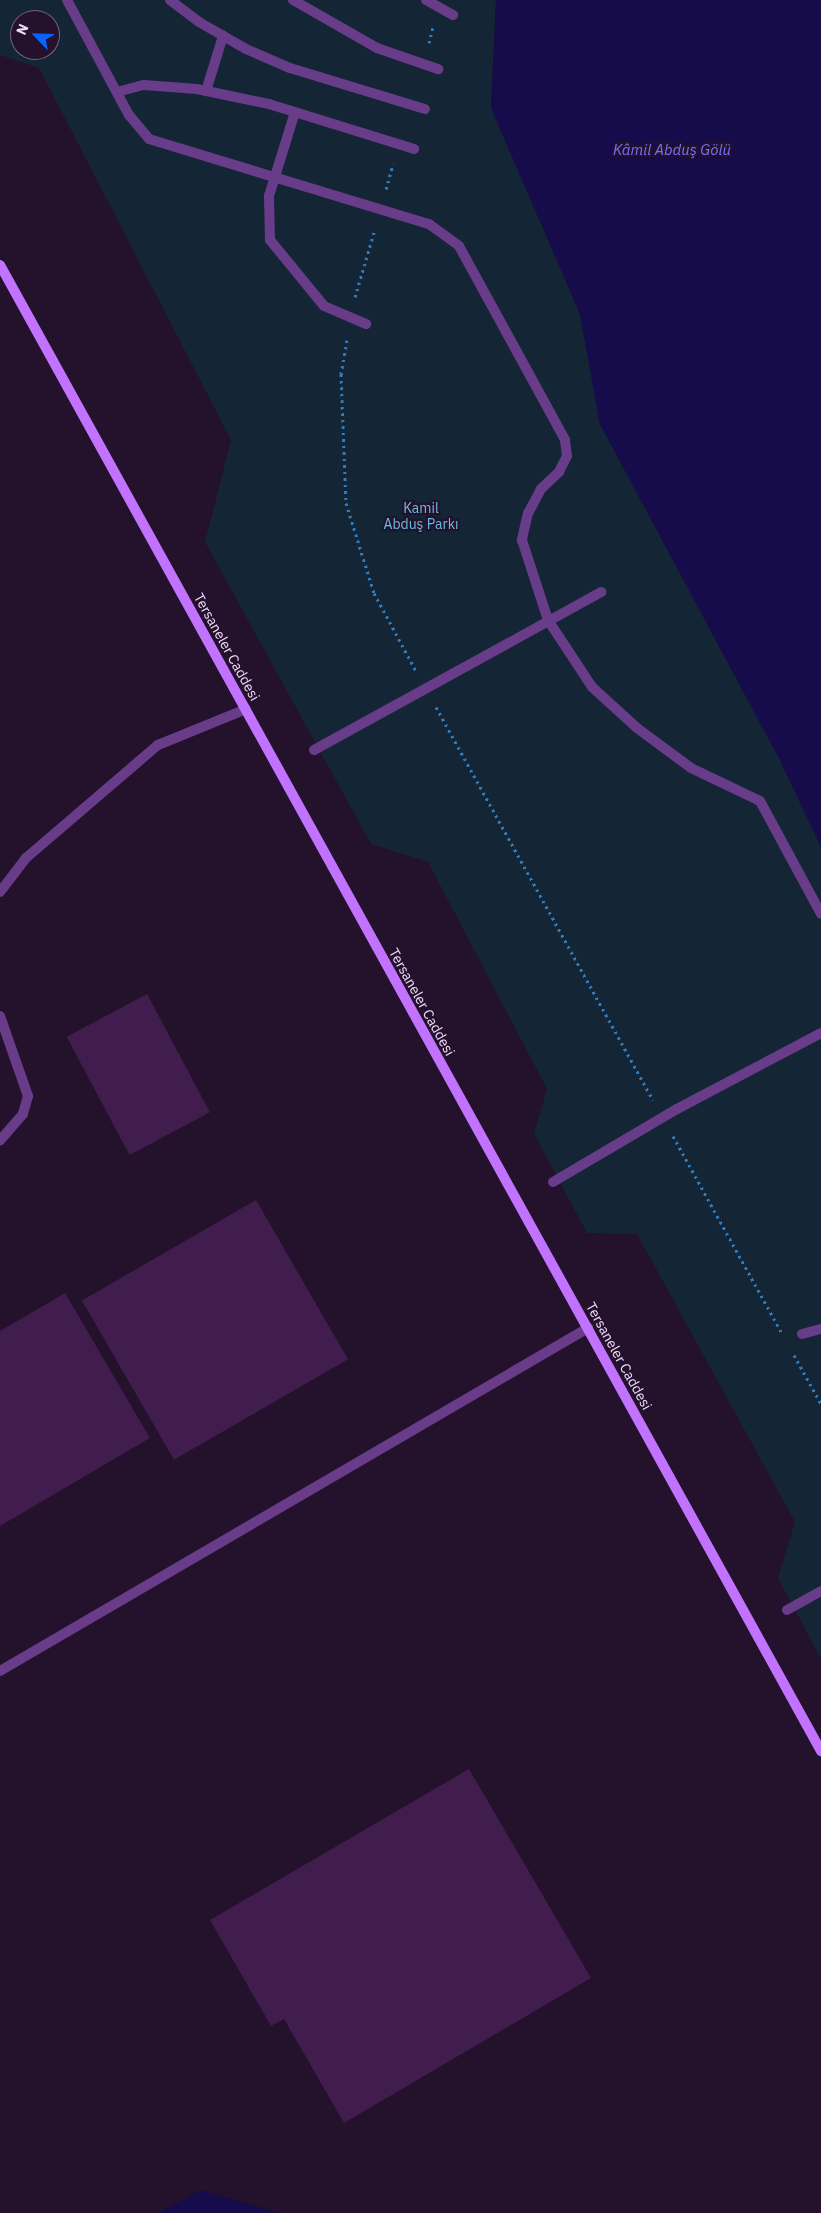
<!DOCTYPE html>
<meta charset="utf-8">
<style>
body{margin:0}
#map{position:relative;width:821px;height:2213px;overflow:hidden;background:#24112c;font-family:"IBM Plex Sans",sans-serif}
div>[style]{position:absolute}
.green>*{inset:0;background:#142536}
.water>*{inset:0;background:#160b4b}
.building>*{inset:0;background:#401d4d;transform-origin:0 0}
.path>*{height:3px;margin-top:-1.5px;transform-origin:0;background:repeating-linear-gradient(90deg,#317cbe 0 2.5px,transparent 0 6.5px)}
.lane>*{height:10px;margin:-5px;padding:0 5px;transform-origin:5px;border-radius:5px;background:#693c8a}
.street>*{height:10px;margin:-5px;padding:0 5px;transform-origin:5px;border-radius:5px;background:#693c8a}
.secondary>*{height:10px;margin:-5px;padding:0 5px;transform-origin:5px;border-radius:5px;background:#c173ff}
span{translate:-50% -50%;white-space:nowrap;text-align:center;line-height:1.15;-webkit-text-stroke:4.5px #24112c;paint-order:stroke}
.park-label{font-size:14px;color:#66bfe1}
.street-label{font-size:14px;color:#f2dcff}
.water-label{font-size:15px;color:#7172ff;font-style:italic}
.north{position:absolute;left:10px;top:10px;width:50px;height:50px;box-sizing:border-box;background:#24112c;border:1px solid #766280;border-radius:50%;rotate:294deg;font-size:14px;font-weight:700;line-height:20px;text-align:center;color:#f2dcff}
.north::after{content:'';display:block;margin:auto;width:18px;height:22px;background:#0863ff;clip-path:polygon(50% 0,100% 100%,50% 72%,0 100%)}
</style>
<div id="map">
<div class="green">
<div style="clip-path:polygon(evenodd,0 0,496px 0,491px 108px,580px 314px,600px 424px,780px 760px,821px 847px,821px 1659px,778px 1578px,795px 1522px,637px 1234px,587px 1233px,534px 1134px,547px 1089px,428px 862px,371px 844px,205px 542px,231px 440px,39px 68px,0 55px,0 0,20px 20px,50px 20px,50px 50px,20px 50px,20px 20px)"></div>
</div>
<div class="water">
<div style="clip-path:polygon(496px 0,821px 0,821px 847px,780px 760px,600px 424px,580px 314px,491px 108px)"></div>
<div style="clip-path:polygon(201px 2190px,276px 2212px,277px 2213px,159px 2213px)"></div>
</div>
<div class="building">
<div style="left:147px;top:994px;width:134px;height:91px;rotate:62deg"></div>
<div style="left:256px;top:1200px;width:184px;height:201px;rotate:60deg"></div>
<div style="clip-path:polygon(65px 1293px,150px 1438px,0 1526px,0 1331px)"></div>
<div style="clip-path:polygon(469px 1769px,591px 1978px,344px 2123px,284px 2019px,271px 2026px,210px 1920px)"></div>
</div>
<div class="path">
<div style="left:429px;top:43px;width:16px;rotate:-76deg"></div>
<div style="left:386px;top:189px;width:26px;rotate:-74deg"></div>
<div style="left:355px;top:297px;width:71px;rotate:-73.6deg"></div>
<div style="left:347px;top:340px;width:35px;rotate:100deg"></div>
<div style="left:341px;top:374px;width:129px;rotate:87.8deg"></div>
<div style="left:346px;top:503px;width:94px;rotate:72.7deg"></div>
<div style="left:374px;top:593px;width:89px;rotate:61.7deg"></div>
<div style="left:436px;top:707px;width:449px;rotate:61.1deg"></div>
<div style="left:673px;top:1136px;width:224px;rotate:61.1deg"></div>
<div style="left:794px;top:1355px;width:56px;rotate:61.1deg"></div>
</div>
<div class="lane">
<div style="left:0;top:892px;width:43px;rotate:-52.6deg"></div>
<div style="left:26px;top:858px;width:174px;rotate:-40.6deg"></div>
<div style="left:158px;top:745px;width:95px;rotate:-22.2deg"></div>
<div style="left:0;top:1016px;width:85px;rotate:70.7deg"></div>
<div style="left:28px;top:1096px;width:19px;rotate:106deg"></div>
<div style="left:23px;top:1114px;width:35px;rotate:131deg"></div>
<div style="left:0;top:1671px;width:681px;rotate:-30.26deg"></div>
</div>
<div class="street">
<div style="left:67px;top:0;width:131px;rotate:61.7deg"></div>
<div style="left:129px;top:115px;width:31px;rotate:50deg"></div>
<div style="left:149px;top:139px;width:293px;rotate:16.9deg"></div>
<div style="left:429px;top:224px;width:37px;rotate:36deg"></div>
<div style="left:459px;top:246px;width:221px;rotate:61.3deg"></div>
<div style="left:565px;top:440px;width:16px;rotate:83deg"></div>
<div style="left:567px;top:456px;width:18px;rotate:117deg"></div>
<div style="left:559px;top:472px;width:25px;rotate:137deg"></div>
<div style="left:541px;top:489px;width:27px;rotate:118deg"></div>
<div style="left:528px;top:513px;width:28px;rotate:103deg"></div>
<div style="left:522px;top:540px;width:84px;rotate:72deg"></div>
<div style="left:548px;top:620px;width:80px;rotate:56.7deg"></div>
<div style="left:592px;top:687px;width:61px;rotate:42.3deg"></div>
<div style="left:637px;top:728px;width:67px;rotate:36.5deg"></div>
<div style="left:691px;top:768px;width:76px;rotate:25.6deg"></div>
<div style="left:760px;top:801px;width:128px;rotate:61.6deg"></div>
<div style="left:170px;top:0;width:36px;rotate:37deg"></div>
<div style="left:199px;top:22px;width:54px;rotate:29.9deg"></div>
<div style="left:246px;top:49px;width:48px;rotate:23.4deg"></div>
<div style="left:290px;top:68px;width:141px;rotate:16.9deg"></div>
<div style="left:293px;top:0;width:97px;rotate:29.7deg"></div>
<div style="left:377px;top:48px;width:65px;rotate:19deg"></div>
<div style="left:426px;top:0;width:31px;rotate:29deg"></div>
<div style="left:206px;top:91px;width:58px;rotate:-72.8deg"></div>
<div style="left:117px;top:92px;width:28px;rotate:-15deg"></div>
<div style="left:144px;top:85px;width:53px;rotate:4.3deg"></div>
<div style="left:197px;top:89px;width:74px;rotate:11.8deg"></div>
<div style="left:269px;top:104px;width:152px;rotate:17.2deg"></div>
<div style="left:295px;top:112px;width:88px;rotate:107.2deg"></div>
<div style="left:269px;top:196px;width:44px;rotate:88.7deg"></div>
<div style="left:270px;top:240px;width:85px;rotate:50.7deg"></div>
<div style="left:324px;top:306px;width:46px;rotate:23.2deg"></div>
<div style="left:314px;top:750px;width:328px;rotate:-28.8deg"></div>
<div style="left:553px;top:1182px;width:144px;rotate:-30.5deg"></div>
<div style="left:677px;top:1109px;width:163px;rotate:-27.8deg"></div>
<div style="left:802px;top:1334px;width:20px;rotate:-15deg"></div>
<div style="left:787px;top:1610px;width:39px;rotate:-29deg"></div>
</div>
<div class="secondary">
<div style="left:0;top:265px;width:1698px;rotate:61.08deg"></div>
</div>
<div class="park-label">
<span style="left:421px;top:516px">Kamil<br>Abduş Parkı</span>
</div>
<div class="street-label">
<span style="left:227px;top:647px;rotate:61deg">Tersaneler Caddesi</span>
<span style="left:422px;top:1002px;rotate:61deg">Tersaneler Caddesi</span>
<span style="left:619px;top:1356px;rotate:61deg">Tersaneler Caddesi</span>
</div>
<div class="water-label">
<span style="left:672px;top:150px">Kâmil Abduş Gölü</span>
</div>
<div class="north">N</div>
</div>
